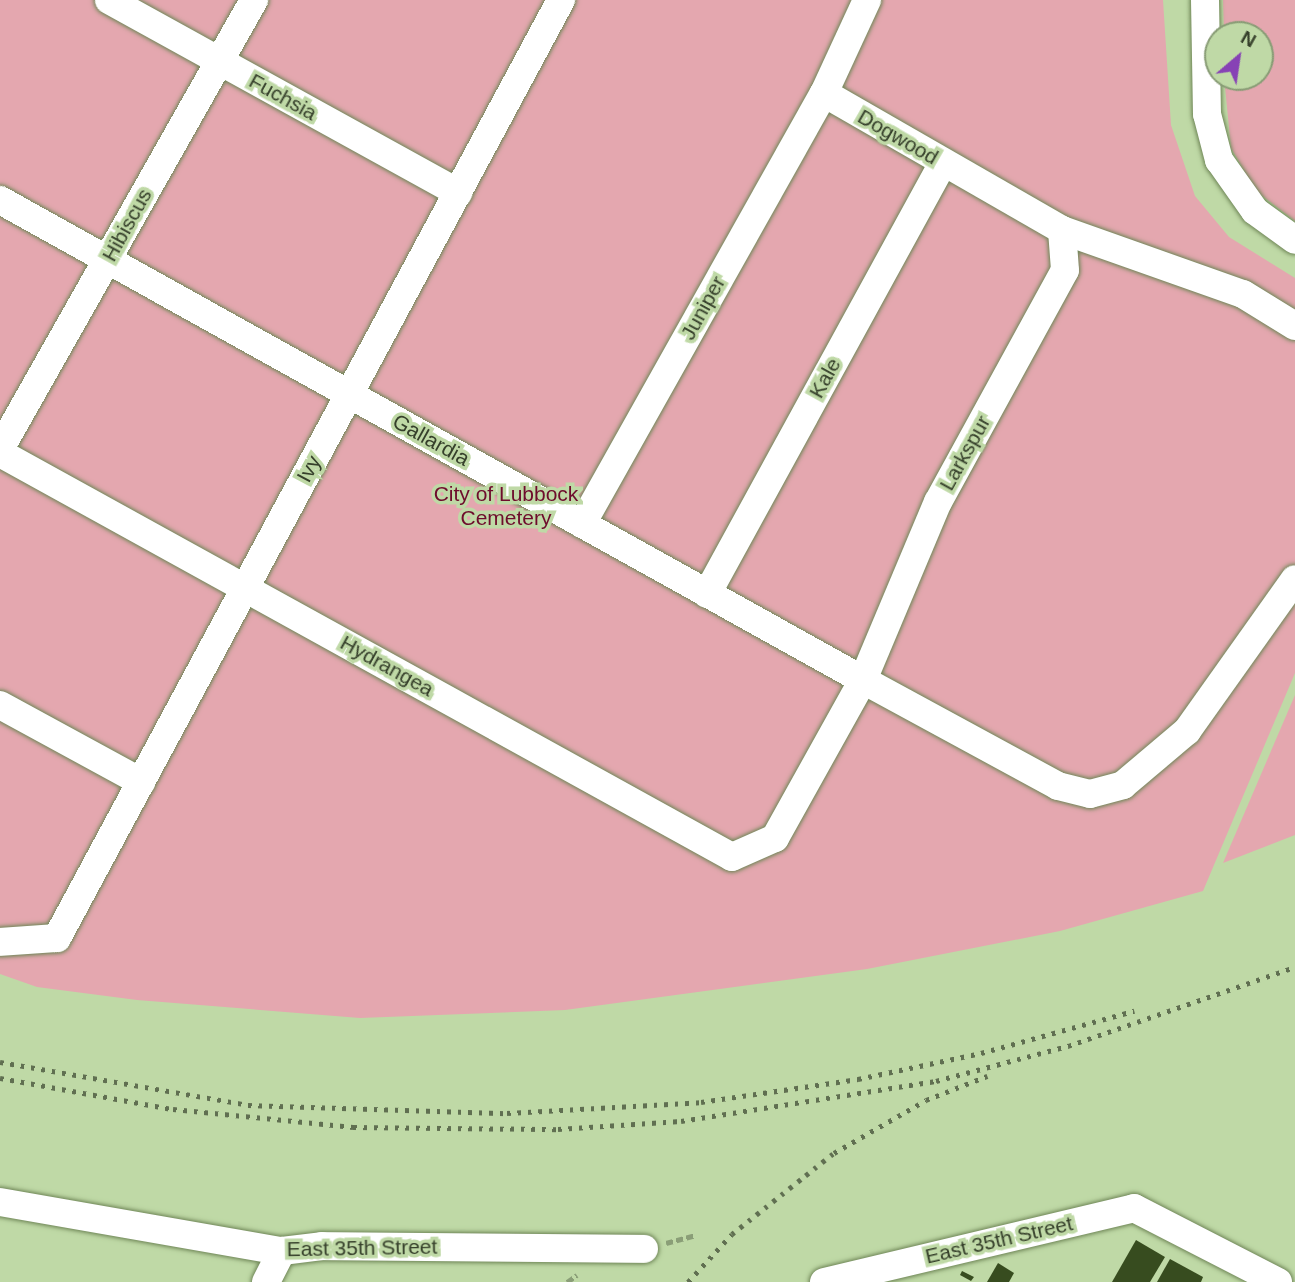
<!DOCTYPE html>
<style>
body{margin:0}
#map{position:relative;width:1295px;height:1282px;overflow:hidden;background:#bfd9a6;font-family:Helvetica,sans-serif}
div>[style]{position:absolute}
.green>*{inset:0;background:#e4a7af}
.building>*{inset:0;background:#374c1f}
.path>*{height:4.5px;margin-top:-2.25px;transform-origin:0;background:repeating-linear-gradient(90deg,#8a9e77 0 7px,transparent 0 10.5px)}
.roads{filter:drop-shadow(0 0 2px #6f8657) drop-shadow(0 0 2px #6f8657)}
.minor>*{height:28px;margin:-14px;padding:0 14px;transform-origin:14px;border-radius:14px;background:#fff}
.rail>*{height:5px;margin-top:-2.5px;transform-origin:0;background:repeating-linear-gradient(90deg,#606f51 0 3.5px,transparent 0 10.5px)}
span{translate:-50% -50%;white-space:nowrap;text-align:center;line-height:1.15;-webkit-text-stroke:7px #bfd9a6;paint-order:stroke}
.street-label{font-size:21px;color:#36402b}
.park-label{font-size:21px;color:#6e0c2c}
.north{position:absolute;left:1204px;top:21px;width:70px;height:70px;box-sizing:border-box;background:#bfd9a6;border:2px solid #889c75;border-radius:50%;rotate:29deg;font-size:19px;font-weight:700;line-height:28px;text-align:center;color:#36402b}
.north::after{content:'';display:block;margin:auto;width:24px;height:32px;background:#8742b5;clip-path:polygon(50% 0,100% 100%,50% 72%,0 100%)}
</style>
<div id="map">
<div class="green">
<div style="clip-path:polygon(0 0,1163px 0,1171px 125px,1195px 196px,1229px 237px,1295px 278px,1295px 673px,1203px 891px,1060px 931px,867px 969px,565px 1010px,360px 1018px,137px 1000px,37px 987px,0 974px)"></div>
<div style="clip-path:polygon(1223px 0,1295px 0,1295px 221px,1256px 191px,1231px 148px,1224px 77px,1260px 77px,1260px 35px,1224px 35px)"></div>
<div style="clip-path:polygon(1295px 695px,1295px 835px,1223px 863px)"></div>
</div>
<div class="building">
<div style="clip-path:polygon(1136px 1240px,1165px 1257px,1150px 1282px,1112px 1282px)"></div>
<div style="clip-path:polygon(1170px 1259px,1203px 1277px,1201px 1282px,1157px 1282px)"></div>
<div style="clip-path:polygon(998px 1263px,1014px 1273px,1009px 1282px,987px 1282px)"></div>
<div style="clip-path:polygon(962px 1271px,974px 1277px,971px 1281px,960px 1275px)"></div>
</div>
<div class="path">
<div style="left:666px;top:1243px;width:31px;rotate:-15deg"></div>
<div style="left:567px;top:1282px;width:12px;rotate:-35deg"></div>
</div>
<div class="roads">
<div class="minor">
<div style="left:109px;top:0;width:399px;rotate:28.9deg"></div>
<div style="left:867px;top:0;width:102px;rotate:114.8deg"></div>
<div style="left:824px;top:93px;width:275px;rotate:29.9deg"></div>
<div style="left:1062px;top:230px;width:192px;rotate:19.5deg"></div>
<div style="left:1243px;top:294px;width:61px;rotate:31.6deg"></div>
<div style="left:1205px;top:0;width:114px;rotate:89deg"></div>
<div style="left:1207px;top:114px;width:48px;rotate:75.4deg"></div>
<div style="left:1219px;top:160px;width:62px;rotate:54.8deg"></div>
<div style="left:1255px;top:211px;width:49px;rotate:35.9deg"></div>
<div style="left:0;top:200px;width:988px;rotate:29.08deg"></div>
<div style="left:863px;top:680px;width:193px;rotate:-67.2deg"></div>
<div style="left:938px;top:502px;width:264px;rotate:-61.3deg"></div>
<div style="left:1065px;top:270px;width:40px;rotate:-94.3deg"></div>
<div style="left:0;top:449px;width:516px;rotate:-60.5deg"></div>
<div style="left:0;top:453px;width:836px;rotate:28.89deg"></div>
<div style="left:732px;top:857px;width:47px;rotate:-23.8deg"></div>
<div style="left:775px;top:838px;width:181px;rotate:-60.9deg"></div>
<div style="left:863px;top:680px;width:222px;rotate:28.5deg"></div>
<div style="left:1058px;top:786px;width:33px;rotate:14deg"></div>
<div style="left:1090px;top:794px;width:34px;rotate:-15deg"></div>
<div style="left:1123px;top:785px;width:84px;rotate:-40.2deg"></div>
<div style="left:1187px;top:731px;width:186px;rotate:-54.6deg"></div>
<div style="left:582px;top:524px;width:494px;rotate:-60.7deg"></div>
<div style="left:707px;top:594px;width:491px;rotate:-61.3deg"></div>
<div style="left:0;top:705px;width:161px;rotate:28.6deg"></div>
<div style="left:0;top:942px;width:57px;rotate:-4deg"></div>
<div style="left:57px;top:938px;width:1065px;rotate:-61.75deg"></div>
<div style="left:0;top:1202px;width:286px;rotate:9.9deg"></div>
<div style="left:282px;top:1251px;width:40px;rotate:-7.1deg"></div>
<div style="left:322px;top:1246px;width:322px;rotate:0.5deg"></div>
<div style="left:266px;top:1282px;width:35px;rotate:-63deg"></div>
<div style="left:824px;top:1282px;width:319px;rotate:-13.4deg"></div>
<div style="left:1134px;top:1208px;width:162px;rotate:27.2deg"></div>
</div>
</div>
<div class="rail">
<div style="left:0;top:1062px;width:252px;rotate:9.8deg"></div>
<div style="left:248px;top:1105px;width:259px;rotate:1.8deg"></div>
<div style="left:507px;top:1113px;width:194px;rotate:-3.2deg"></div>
<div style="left:701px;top:1102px;width:159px;rotate:-8.3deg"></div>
<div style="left:858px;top:1079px;width:126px;rotate:-11.9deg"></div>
<div style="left:981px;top:1053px;width:159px;rotate:-15.4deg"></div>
<div style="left:0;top:1078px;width:176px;rotate:10.2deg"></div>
<div style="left:173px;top:1109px;width:181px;rotate:5.7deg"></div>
<div style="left:353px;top:1127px;width:205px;rotate:0.6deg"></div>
<div style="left:558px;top:1129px;width:123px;rotate:-3.7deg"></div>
<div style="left:681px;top:1121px;width:258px;rotate:-8.9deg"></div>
<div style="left:936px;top:1081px;width:137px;rotate:-14.9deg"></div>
<div style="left:1068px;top:1046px;width:240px;rotate:-19.2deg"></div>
<div style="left:688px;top:1282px;width:65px;rotate:-47.5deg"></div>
<div style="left:732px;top:1234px;width:130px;rotate:-38.5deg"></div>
<div style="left:834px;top:1153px;width:106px;rotate:-29.9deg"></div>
<div style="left:926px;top:1100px;width:66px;rotate:-21.5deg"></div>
</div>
<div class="street-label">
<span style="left:283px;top:97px;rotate:29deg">Fuchsia</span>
<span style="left:898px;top:137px;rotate:30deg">Dogwood</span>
<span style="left:127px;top:225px;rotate:-61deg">Hibiscus</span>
<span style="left:703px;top:308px;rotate:-61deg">Juniper</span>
<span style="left:825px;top:378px;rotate:-61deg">Kale</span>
<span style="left:431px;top:440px;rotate:29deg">Gallardia</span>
<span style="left:965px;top:453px;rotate:-61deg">Larkspur</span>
<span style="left:309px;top:469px;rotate:-62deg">Ivy</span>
<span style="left:387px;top:666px;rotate:29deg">Hydrangea</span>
<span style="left:999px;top:1240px;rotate:-13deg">East 35th Street</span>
<span style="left:362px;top:1248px;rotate:-1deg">East 35th Street</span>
</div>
<div class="park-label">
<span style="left:506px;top:506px">City of Lubbock<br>Cemetery</span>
</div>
<div class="north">N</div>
</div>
